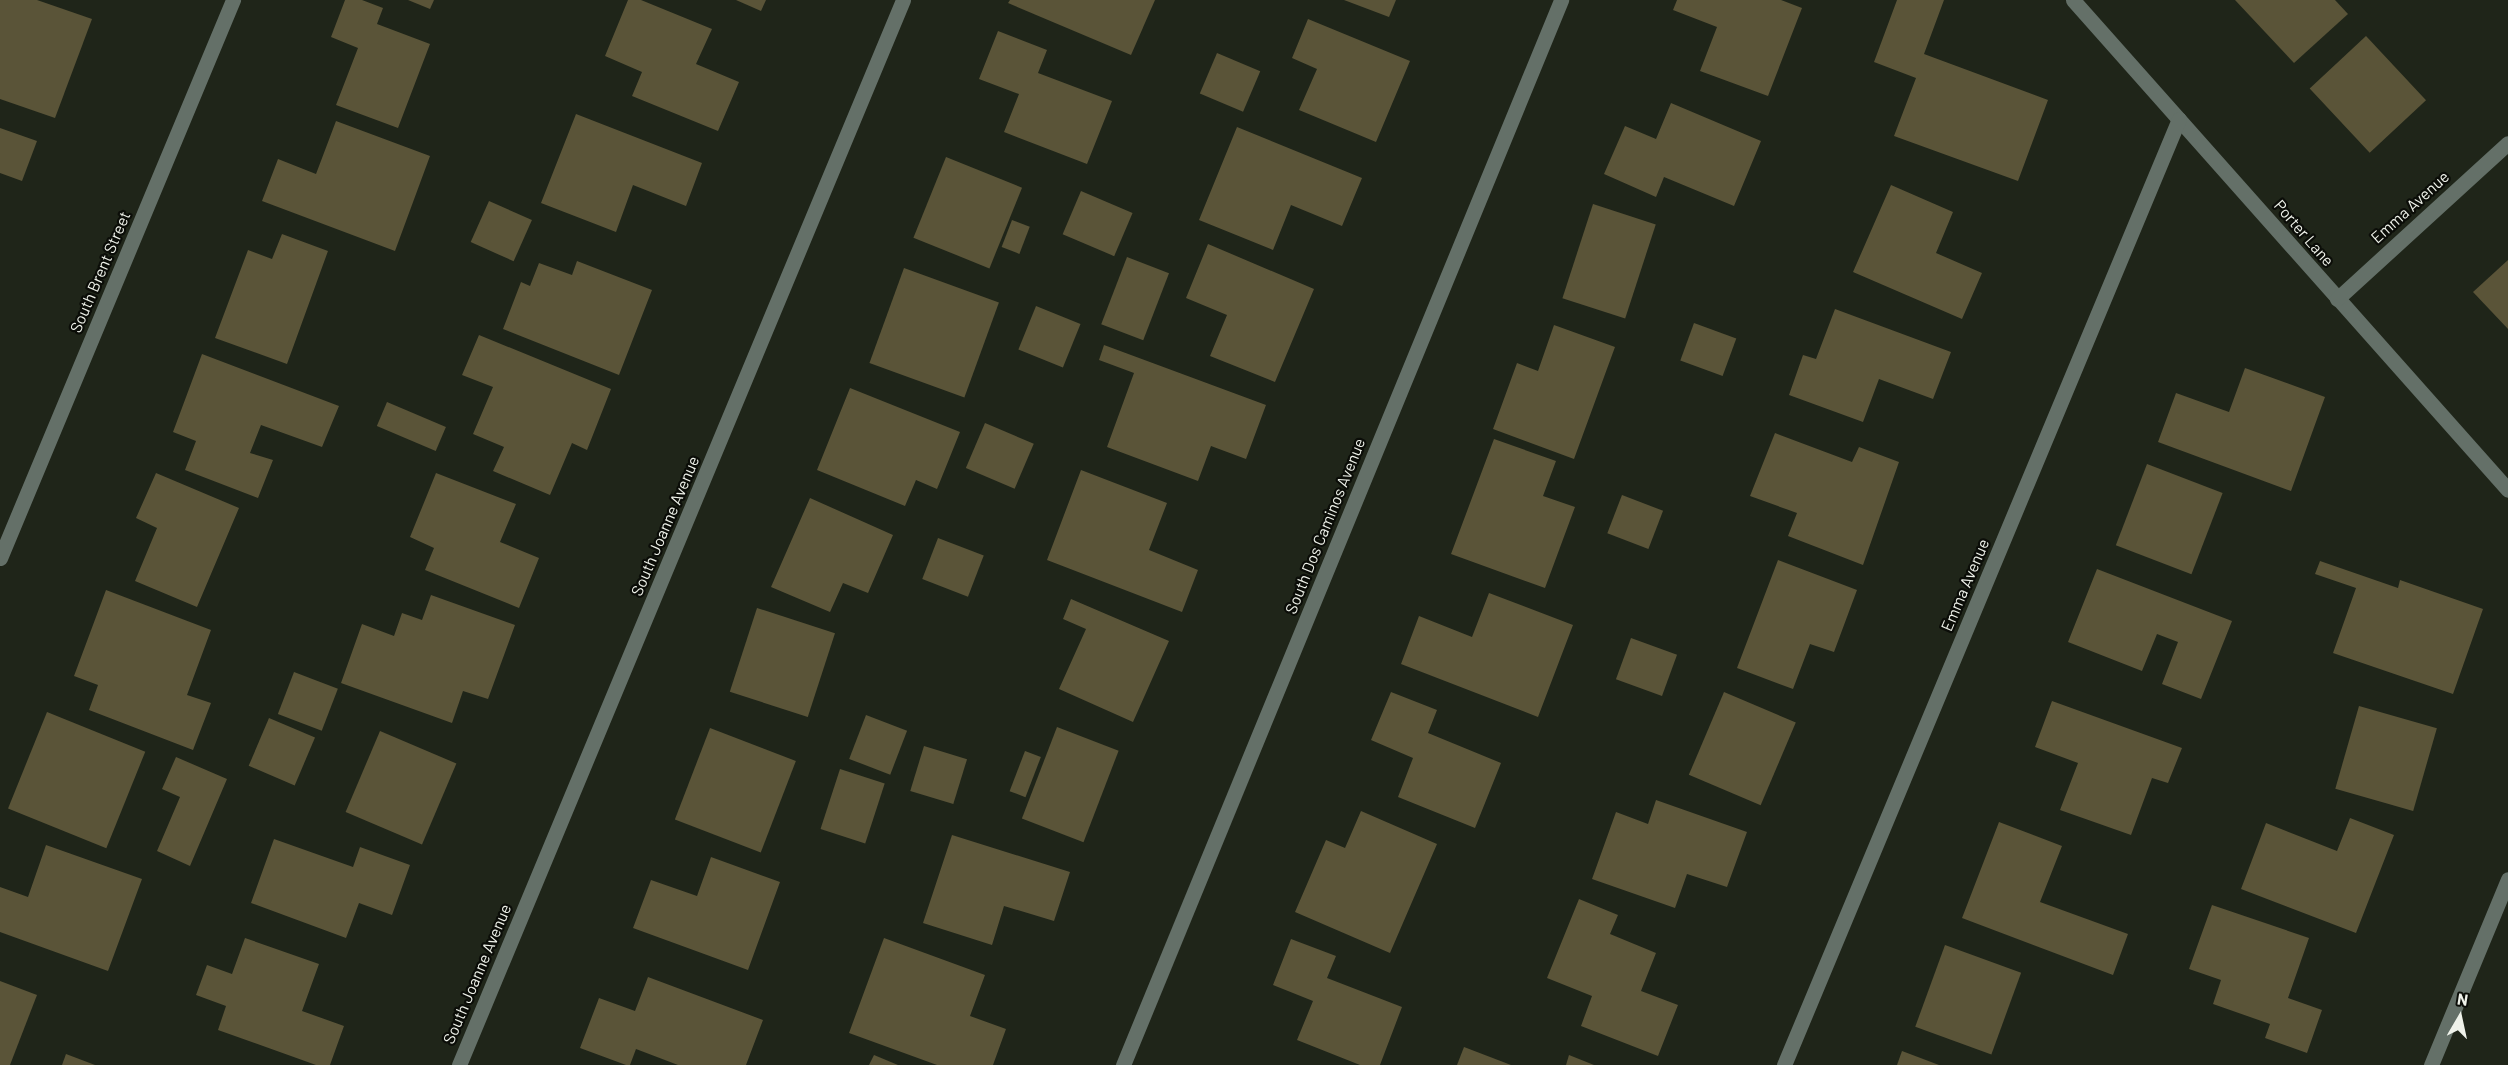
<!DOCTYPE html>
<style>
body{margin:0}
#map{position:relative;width:2508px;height:1065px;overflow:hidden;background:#1f2519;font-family:Barlow,sans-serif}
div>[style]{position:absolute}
.building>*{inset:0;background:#5a5438;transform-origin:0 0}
.minor>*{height:15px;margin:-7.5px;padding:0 7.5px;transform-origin:7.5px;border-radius:7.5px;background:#647068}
span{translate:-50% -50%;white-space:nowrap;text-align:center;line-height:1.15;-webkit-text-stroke:4.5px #0b0d08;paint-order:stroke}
.street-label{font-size:16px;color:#eff2ea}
.north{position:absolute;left:2430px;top:987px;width:60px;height:60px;-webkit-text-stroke:4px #0b0d08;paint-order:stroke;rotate:9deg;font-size:16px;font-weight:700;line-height:24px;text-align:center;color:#eff2ea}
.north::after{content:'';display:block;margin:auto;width:21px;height:27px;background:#eff2ea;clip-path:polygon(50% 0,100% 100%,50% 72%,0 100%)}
</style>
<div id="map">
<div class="building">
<div style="clip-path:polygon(0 0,37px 0,92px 19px,55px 118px,0 99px)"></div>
<div style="clip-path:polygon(345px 0,362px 0,383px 8px,377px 24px,430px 44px,398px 128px,336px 105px,358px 48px,331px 37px)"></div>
<div style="clip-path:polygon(408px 0,434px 0,430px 9px)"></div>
<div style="clip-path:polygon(628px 0,641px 0,712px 29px,696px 64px,739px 82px,718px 131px,632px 96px,642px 72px,605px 56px)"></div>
<div style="clip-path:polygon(736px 0,766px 0,761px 11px)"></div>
<div style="clip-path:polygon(1010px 0,1155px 0,1131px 55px,1008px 3px)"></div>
<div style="clip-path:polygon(1344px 0,1396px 0,1389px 17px)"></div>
<div style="clip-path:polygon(1677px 0,1781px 0,1802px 8px,1768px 96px,1700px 71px,1717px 27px,1673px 10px)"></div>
<div style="clip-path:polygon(1897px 0,1944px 0,1924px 54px,2048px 100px,2018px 181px,1894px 136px,1916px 78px,1874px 62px)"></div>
<div style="clip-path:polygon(2235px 0,2335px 0,2348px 14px,2294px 63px)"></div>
<div style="clip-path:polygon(1308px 19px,1410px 61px,1376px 142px,1299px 110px,1317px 69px,1292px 58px)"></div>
<div style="clip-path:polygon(998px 31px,1047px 50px,1038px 73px,1112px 101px,1087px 164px,1004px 132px,1019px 94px,979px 79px)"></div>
<div style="left:2366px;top:36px;width:88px;height:77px;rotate:47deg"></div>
<div style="left:1217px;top:53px;width:47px;height:44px;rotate:23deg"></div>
<div style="clip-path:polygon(1671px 103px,1761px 141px,1734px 206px,1664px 177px,1656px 197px,1604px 174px,1625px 126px,1656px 139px)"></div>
<div style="clip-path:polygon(576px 114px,702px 163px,686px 206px,633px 185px,616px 232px,541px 203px)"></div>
<div style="clip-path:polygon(336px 121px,430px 156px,395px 251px,262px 201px,278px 159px,316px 174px)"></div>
<div style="clip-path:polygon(1237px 127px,1362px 178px,1342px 226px,1291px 205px,1273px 250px,1199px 220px)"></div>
<div style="clip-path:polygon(0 128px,37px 141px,22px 181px,0 173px)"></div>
<div style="left:946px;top:157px;width:82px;height:87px;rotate:22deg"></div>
<div style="clip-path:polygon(1891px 185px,1953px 212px,1936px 253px,1982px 273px,1962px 319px,1853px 272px)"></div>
<div style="left:1081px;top:191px;width:56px;height:47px;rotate:23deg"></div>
<div style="left:489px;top:201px;width:47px;height:45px;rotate:24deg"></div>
<div style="left:1593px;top:204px;width:66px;height:99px;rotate:18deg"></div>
<div style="left:1012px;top:220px;width:19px;height:29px;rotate:21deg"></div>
<div style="clip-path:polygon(282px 234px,328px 251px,287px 364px,215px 338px,248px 250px,272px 259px)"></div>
<div style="clip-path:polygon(1208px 244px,1314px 289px,1275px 382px,1210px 356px,1227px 315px,1186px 298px)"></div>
<div style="left:1127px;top:257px;width:45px;height:72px;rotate:21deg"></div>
<div style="clip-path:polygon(2508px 260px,2508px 329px,2473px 292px)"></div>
<div style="clip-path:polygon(577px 261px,652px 290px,619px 375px,503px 329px,521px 282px,530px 286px,539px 263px,572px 275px)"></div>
<div style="left:904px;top:268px;width:101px;height:101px;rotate:20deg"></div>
<div style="left:1036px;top:306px;width:48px;height:47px;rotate:22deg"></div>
<div style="clip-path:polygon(1835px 309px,1951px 352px,1933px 399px,1879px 379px,1863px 422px,1789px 395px,1803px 355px,1816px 359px)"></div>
<div style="left:1694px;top:323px;width:45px;height:40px;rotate:20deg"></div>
<div style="clip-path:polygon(1554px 325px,1615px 347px,1574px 459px,1493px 429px,1517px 363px,1538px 371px)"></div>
<div style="clip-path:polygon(479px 335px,611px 389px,587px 450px,572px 443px,550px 495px,493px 471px,504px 447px,473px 434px,493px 387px,462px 375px)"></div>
<div style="clip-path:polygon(1104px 345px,1266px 405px,1246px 459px,1211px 446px,1198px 481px,1107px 447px,1134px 373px,1099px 360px)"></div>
<div style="clip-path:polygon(202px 354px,339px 406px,322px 447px,261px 425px,250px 453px,273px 460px,258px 498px,185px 470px,196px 441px,173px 432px)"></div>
<div style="clip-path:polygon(2245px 368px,2325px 397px,2291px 491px,2158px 442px,2176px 393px,2229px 412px)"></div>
<div style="clip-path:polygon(850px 388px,960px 432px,937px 489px,916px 480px,905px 506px,817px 470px)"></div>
<div style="left:387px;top:402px;width:64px;height:26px;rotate:23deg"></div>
<div style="left:985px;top:423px;width:53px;height:49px;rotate:23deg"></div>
<div style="clip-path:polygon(1775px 433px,1852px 462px,1859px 447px,1899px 462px,1863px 565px,1788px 536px,1797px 513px,1750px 496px)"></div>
<div style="clip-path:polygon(1494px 439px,1556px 461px,1543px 496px,1575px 507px,1545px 588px,1451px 554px)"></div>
<div style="left:2147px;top:464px;width:81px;height:87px;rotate:21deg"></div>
<div style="clip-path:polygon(1081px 470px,1167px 503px,1149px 550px,1198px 570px,1182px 612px,1047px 560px)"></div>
<div style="clip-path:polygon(156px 473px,239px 508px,197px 607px,135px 581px,157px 528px,136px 518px)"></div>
<div style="clip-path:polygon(436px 473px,516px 504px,500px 542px,539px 558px,519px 608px,425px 570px,434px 548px,410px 537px)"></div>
<div style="left:1622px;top:495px;width:44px;height:41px;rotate:21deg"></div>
<div style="clip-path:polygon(810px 498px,893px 535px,868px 593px,843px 583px,830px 612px,771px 587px)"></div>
<div style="left:938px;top:538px;width:49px;height:44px;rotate:21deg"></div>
<div style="clip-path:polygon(1778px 560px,1857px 590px,1834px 652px,1810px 644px,1793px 689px,1737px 668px)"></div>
<div style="clip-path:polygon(2320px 561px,2398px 588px,2400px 580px,2483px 609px,2453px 694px,2333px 653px,2356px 588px,2315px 574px)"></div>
<div style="clip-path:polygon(2097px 569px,2232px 621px,2201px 699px,2162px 684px,2178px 642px,2157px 634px,2142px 671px,2068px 642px)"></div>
<div style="clip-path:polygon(106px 590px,211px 630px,187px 695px,211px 703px,193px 750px,89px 710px,98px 685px,74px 676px)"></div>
<div style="clip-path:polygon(1489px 593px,1573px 625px,1538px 717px,1401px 664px,1419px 616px,1472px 637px)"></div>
<div style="clip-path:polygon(431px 595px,515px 625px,488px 699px,463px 691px,452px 723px,341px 683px,362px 624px,394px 636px,402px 613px,422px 620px)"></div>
<div style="clip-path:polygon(1071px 599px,1169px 641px,1133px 722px,1059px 689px,1086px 629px,1063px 619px)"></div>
<div style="left:757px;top:608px;width:82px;height:88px;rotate:18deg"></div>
<div style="left:1631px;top:638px;width:49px;height:44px;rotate:20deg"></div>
<div style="left:294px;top:672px;width:47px;height:45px;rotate:21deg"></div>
<div style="clip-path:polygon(1391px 692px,1437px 710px,1428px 733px,1501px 763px,1475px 828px,1398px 797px,1413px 758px,1371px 740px)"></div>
<div style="left:1724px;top:692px;width:78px;height:90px;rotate:23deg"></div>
<div style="clip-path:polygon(2052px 701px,2182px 748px,2168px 783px,2152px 778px,2131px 835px,2060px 810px,2078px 763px,2035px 747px)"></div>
<div style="left:2359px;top:706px;width:81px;height:86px;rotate:16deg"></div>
<div style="left:47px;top:712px;width:106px;height:104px;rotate:22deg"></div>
<div style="left:866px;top:715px;width:44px;height:47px;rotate:21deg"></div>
<div style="left:269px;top:718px;width:50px;height:52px;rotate:23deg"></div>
<div style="left:1057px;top:727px;width:66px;height:98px;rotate:21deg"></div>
<div style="left:710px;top:728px;width:92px;height:98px;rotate:21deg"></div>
<div style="left:380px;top:731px;width:83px;height:88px;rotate:23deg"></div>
<div style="left:924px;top:746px;width:45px;height:47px;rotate:17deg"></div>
<div style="left:1025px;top:751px;width:17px;height:43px;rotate:21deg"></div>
<div style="clip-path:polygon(176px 757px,227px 779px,190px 866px,157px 851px,180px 797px,162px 789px)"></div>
<div style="left:840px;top:769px;width:47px;height:63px;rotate:18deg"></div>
<div style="clip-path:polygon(1656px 800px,1747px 832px,1727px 887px,1687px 874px,1675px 908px,1592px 879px,1616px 812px,1648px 824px)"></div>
<div style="clip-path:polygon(1361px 811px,1437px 844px,1390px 953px,1295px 912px,1326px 840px,1345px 848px)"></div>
<div style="clip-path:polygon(2350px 818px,2394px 835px,2356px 933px,2241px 889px,2266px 823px,2337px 851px)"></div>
<div style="clip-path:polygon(1999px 822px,2062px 846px,2040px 902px,2128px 934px,2113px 975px,1962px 918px)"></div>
<div style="clip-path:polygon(952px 835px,1070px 872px,1054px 921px,1004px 906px,992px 945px,923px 923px)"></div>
<div style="clip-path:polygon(274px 839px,353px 867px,360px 847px,410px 865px,392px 915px,359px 903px,346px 938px,251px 903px)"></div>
<div style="clip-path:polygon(46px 845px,142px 879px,108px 971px,0 932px,0 887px,28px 897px)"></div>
<div style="clip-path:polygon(711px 857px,780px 882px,748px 970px,633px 928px,651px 880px,697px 896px)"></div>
<div style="clip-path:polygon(1579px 899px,1618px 915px,1610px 934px,1656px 953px,1641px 991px,1678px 1005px,1658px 1056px,1581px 1026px,1592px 996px,1547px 978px)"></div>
<div style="clip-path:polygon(2212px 905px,2309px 938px,2288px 998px,2322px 1010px,2307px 1053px,2265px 1038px,2270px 1024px,2213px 1004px,2221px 980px,2189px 969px)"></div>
<div style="clip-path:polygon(245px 938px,319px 964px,302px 1011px,344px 1026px,330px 1065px,316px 1065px,218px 1030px,226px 1006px,196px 995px,207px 965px,232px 974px)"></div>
<div style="clip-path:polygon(884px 938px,985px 975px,970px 1016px,1006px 1029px,993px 1065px,937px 1065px,849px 1033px)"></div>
<div style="clip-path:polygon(1291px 939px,1336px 956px,1327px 978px,1402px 1007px,1380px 1065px,1360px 1065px,1297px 1040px,1313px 1001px,1273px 985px)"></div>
<div style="left:1945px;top:945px;width:81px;height:87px;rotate:20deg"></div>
<div style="clip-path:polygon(648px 977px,763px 1020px,746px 1065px,678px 1065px,636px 1049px,630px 1065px,626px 1065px,580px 1048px,599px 998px,635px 1011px)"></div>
<div style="clip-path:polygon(0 981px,37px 995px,10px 1065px,0 1065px)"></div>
<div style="clip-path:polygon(1464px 1047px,1511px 1065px,1457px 1065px)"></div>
<div style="clip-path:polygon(1902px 1051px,1939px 1065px,1897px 1065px)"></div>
<div style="clip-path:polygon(66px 1054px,95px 1065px,62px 1065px)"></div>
<div style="clip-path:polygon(874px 1055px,898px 1065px,869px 1065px)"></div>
<div style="clip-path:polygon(1569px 1055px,1594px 1065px,1566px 1065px)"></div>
</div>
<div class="minor">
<div style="left:2073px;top:0;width:655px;rotate:48.4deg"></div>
<div style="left:2337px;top:299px;width:231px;rotate:-42.4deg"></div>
<div style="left:0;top:558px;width:605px;rotate:-67.34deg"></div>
<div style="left:459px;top:1065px;width:1154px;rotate:-67.37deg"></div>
<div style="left:1123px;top:1065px;width:1152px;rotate:-67.64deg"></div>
<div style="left:1784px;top:1065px;width:1025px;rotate:-67.34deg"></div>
<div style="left:2431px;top:1065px;width:201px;rotate:-67.5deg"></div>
</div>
<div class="street-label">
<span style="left:2410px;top:207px;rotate:-42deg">Emma Avenue</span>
<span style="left:2304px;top:233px;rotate:49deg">Porter Lane</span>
<span style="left:100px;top:272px;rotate:-67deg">South Brent Street</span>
<span style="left:665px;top:526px;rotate:-67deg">South Joanne Avenue</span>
<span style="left:1325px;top:526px;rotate:-68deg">South Dos Caminos Avenue</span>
<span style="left:1965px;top:585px;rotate:-67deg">Emma Avenue</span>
<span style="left:477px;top:974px;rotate:-67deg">South Joanne Avenue</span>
</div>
<div class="north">N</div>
</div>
